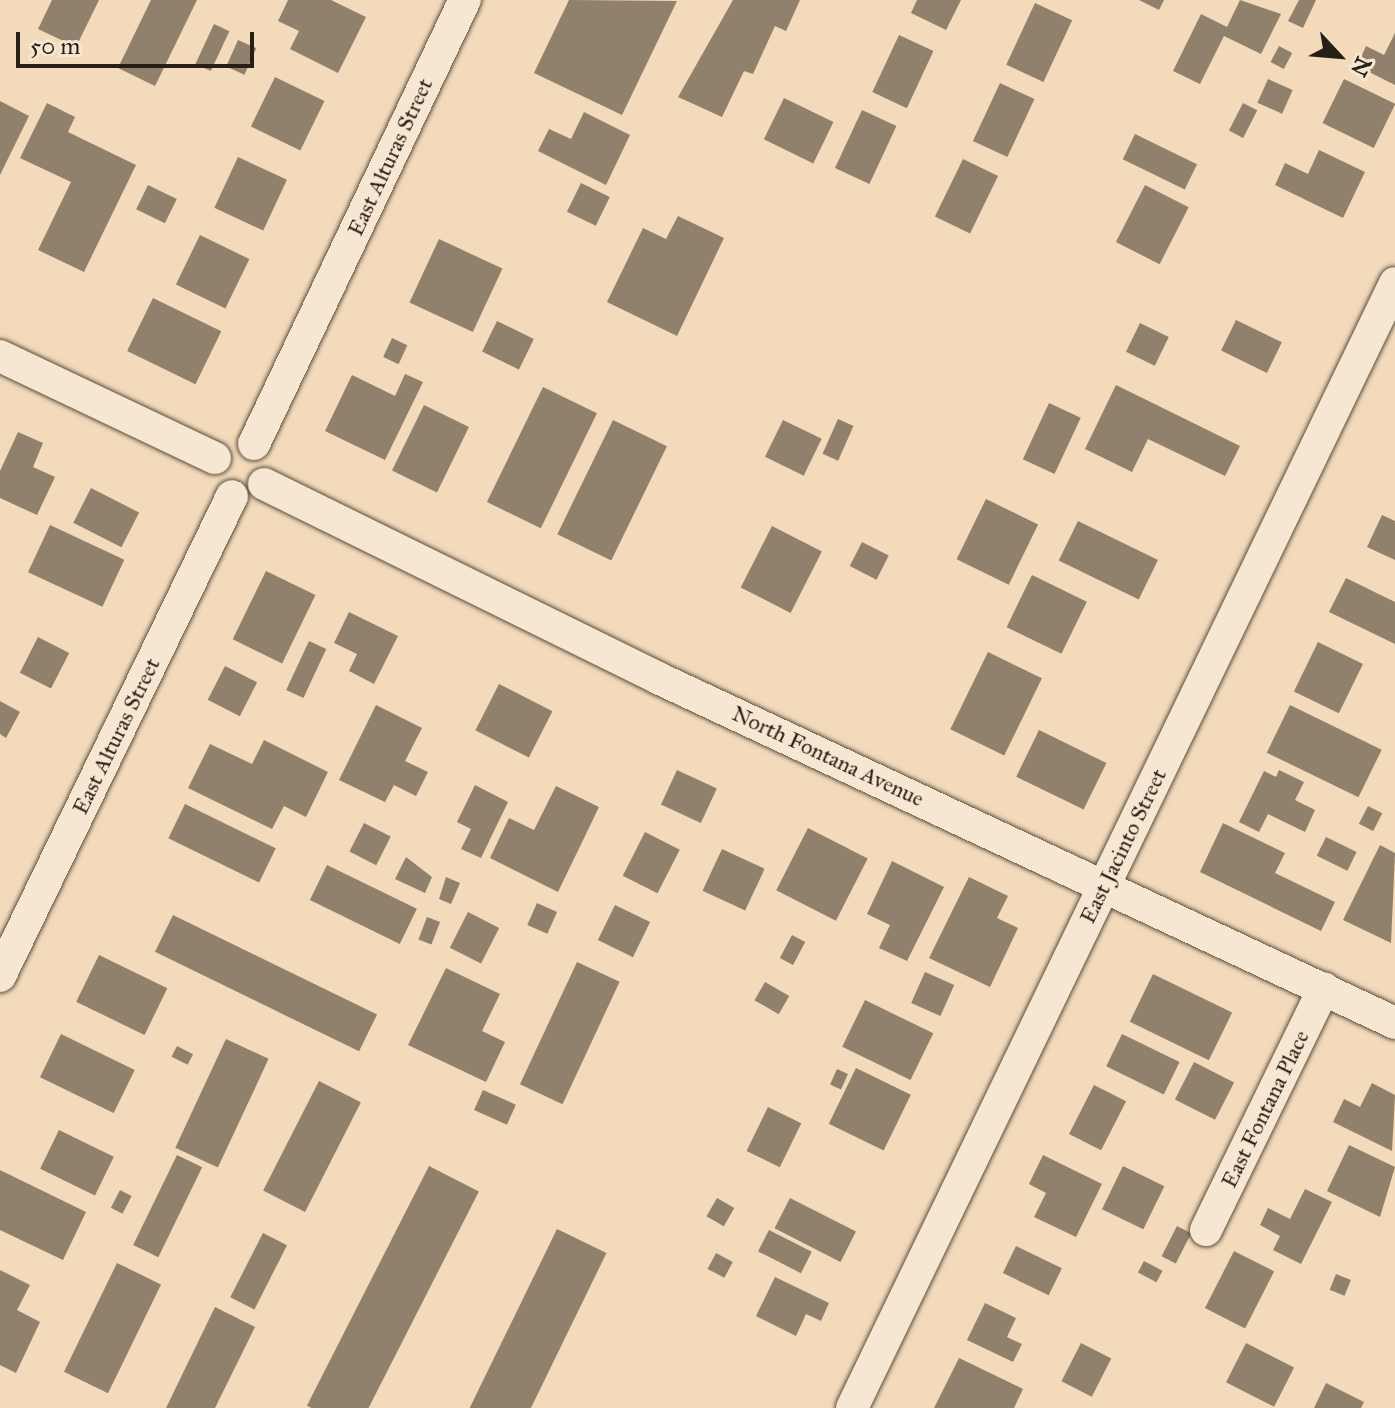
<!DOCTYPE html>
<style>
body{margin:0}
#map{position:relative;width:1395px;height:1408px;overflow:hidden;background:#f2daba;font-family:"IM FELL Great Primer",serif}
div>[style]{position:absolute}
.building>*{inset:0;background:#91806b;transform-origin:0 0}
.roads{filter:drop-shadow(0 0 2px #5a4e3e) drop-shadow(0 0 2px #5a4e3e)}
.minor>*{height:32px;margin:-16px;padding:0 16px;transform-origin:16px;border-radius:16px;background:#f7e7d2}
span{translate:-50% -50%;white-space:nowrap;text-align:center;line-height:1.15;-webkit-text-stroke:6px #f7e7d2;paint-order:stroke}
.street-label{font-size:22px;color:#271f15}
.north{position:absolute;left:1299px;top:16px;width:80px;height:80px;-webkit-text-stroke:6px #f7e7d2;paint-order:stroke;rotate:116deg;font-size:22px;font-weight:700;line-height:32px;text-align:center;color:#271f15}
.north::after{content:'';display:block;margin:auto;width:28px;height:36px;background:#271f15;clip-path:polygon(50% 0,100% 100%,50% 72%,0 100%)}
.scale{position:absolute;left:16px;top:32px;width:238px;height:36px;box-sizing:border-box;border:4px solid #271f15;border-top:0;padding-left:10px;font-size:24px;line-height:28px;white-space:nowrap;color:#271f15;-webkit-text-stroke:6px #f7e7d2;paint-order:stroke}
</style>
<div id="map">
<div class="building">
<div style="clip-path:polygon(52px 0,99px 0,76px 47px,38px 29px)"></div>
<div style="clip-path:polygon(151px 0,197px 0,155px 86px,118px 68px)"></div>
<div style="clip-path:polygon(288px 0,331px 0,366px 17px,338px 73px,290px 49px,299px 31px,278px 21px)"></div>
<div style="clip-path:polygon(569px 0,677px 1px,622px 115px,534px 73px)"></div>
<div style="clip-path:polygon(733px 0,800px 0,786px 31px,775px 26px,753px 74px,744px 71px,722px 117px,678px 97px)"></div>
<div style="clip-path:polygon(917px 0,961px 0,946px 30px,911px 13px)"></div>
<div style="clip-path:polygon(1139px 0,1164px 0,1159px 10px)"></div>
<div style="clip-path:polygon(1240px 0,1281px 14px,1261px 54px,1224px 36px,1200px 84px,1173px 71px,1201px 14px,1227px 27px)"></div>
<div style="clip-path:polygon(1299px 0,1316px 0,1303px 28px,1288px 21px)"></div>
<div style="left:1035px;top:3px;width:41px;height:68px;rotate:25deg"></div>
<div style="left:214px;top:24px;width:17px;height:44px;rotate:25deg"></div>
<div style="clip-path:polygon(1395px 33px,1395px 85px,1357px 66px,1366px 46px,1384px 55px)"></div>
<div style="left:899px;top:35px;width:38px;height:63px;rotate:25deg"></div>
<div style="left:238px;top:40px;width:20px;height:29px;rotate:24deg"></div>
<div style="left:1279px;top:46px;width:15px;height:18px;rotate:28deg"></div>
<div style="left:275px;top:77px;width:55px;height:55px;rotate:26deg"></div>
<div style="left:1268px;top:79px;width:27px;height:26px;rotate:24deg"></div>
<div style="left:1344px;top:79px;width:57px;height:49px;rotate:26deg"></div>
<div style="left:1000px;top:83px;width:38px;height:64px;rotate:25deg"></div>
<div style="left:784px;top:98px;width:55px;height:46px;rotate:26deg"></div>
<div style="clip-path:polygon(0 101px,29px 116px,0 175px)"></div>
<div style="clip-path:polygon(47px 103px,75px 117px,68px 132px,136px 165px,84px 272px,38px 250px,71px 182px,20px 158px)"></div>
<div style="left:1243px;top:103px;width:16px;height:31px;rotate:27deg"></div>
<div style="left:862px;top:110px;width:38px;height:64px;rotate:25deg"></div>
<div style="clip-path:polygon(584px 112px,630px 135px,606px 185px,538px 151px,549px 129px,571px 139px)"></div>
<div style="left:1135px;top:134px;width:69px;height:28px;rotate:26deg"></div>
<div style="clip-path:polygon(1319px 150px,1365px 172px,1343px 218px,1275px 185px,1285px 163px,1308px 174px)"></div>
<div style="left:238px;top:157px;width:54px;height:56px;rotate:25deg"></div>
<div style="left:963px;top:159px;width:39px;height:64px;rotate:26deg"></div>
<div style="left:581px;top:183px;width:32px;height:32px;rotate:26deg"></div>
<div style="left:148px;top:185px;width:32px;height:27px;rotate:26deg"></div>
<div style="left:1145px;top:185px;width:49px;height:64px;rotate:27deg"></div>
<div style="clip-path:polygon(678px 216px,724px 238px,677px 336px,607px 302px,643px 228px,666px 239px)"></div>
<div style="left:200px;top:235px;width:55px;height:55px;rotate:26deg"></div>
<div style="left:439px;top:239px;width:70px;height:70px;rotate:25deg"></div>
<div style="left:153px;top:298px;width:76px;height:59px;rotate:26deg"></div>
<div style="left:1236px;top:320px;width:51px;height:34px;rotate:26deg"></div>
<div style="left:497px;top:321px;width:41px;height:34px;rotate:26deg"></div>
<div style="left:1140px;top:323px;width:32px;height:32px;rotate:26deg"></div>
<div style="left:392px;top:338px;width:17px;height:21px;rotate:25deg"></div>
<div style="clip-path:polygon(405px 374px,423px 382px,385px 460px,325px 431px,352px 375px,395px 396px)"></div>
<div style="clip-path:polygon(1116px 385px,1240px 446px,1225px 476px,1148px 439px,1132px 472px,1085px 449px)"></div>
<div style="left:543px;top:387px;width:60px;height:128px;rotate:26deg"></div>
<div style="left:1049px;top:403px;width:35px;height:62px;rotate:25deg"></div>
<div style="left:424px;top:405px;width:50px;height:73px;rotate:26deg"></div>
<div style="left:838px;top:419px;width:17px;height:38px;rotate:24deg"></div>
<div style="left:613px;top:420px;width:60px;height:127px;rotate:26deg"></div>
<div style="left:783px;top:420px;width:43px;height:41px;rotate:26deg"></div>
<div style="clip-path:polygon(18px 432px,43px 443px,33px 467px,55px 477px,37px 515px,0 498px,0 471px)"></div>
<div style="left:91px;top:488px;width:54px;height:39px;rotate:27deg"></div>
<div style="left:986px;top:499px;width:58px;height:67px;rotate:26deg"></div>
<div style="clip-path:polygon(1382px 515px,1395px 521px,1395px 560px,1367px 547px)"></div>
<div style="left:1078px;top:521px;width:89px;height:44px;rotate:26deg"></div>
<div style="left:50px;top:525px;width:82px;height:52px;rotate:25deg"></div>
<div style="left:772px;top:526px;width:56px;height:69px;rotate:27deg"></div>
<div style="left:862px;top:542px;width:30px;height:27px;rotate:27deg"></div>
<div style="left:266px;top:571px;width:55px;height:76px;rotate:26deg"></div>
<div style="left:1032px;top:575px;width:61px;height:58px;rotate:26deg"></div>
<div style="clip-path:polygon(1346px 578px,1395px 602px,1395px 644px,1329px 612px)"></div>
<div style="clip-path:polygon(349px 612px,398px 636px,374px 684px,349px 671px,357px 654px,334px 643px)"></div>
<div style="left:38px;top:637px;width:35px;height:40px;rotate:27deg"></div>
<div style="left:309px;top:641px;width:19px;height:54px;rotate:25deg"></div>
<div style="left:1318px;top:642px;width:50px;height:55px;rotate:26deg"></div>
<div style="left:988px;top:652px;width:60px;height:86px;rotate:26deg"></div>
<div style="left:225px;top:666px;width:36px;height:38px;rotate:27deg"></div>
<div style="left:499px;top:684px;width:60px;height:52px;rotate:27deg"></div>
<div style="clip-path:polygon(0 701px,20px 712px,6px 738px,0 734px)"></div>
<div style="clip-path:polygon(376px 705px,422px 728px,405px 761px,428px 772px,416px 796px,394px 785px,385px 802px,339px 780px)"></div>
<div style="left:1290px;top:705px;width:102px;height:53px;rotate:26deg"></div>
<div style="left:1039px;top:730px;width:75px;height:52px;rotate:26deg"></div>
<div style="clip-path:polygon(264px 740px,328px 772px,306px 817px,284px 806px,272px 829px,188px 788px,210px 744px,252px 764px)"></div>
<div style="left:677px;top:770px;width:44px;height:38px;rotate:25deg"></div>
<div style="clip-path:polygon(1279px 770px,1304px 782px,1295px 800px,1315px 810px,1305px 832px,1268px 814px,1259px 832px,1239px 822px,1264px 771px,1276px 777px)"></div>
<div style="clip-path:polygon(475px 785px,508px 802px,481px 858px,461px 849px,471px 829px,457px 822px)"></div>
<div style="clip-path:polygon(556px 786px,599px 807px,558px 892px,490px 858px,509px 818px,534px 830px)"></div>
<div style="left:185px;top:804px;width:101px;height:38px;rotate:26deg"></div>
<div style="left:1368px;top:806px;width:16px;height:20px;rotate:27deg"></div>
<div style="left:364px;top:823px;width:30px;height:32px;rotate:27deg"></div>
<div style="clip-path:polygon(1223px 823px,1285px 853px,1275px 873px,1335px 902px,1321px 931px,1200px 872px)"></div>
<div style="left:808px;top:828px;width:67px;height:70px;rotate:27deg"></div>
<div style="left:645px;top:832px;width:39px;height:49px;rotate:27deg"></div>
<div style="left:1326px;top:837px;width:34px;height:21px;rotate:26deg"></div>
<div style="clip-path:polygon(1380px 845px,1395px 853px,1391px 943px,1343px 920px)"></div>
<div style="left:722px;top:849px;width:47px;height:46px;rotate:25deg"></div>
<div style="clip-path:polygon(406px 857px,432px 877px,425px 893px,395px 879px)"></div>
<div style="clip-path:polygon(892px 861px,944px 887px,907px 961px,879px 948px,890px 925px,867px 914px)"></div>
<div style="left:327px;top:865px;width:100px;height:39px;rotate:26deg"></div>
<div style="clip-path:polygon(446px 877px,460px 883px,451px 904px,439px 899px)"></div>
<div style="clip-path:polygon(969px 877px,1008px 896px,997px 918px,1018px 928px,990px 987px,929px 958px)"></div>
<div style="left:537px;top:903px;width:22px;height:24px;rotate:24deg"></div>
<div style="left:615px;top:905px;width:39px;height:39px;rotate:26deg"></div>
<div style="left:468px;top:912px;width:35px;height:40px;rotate:27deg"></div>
<div style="left:173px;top:915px;width:227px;height:41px;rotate:26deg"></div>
<div style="left:427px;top:917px;width:14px;height:24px;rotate:21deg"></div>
<div style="left:792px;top:935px;width:15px;height:26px;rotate:28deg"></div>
<div style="left:99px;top:955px;width:76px;height:52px;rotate:26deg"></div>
<div style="left:577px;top:962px;width:47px;height:135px;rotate:25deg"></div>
<div style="clip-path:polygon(446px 968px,500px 994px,482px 1031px,505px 1042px,486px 1082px,408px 1045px)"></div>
<div style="left:925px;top:972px;width:32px;height:34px;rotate:24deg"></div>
<div style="left:1153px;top:974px;width:88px;height:53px;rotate:26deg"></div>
<div style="left:765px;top:982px;width:28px;height:21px;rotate:30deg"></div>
<div style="left:865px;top:1000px;width:76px;height:52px;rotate:26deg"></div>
<div style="left:61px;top:1034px;width:82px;height:48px;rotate:26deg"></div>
<div style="left:1122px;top:1034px;width:64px;height:36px;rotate:26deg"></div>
<div style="left:226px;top:1039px;width:47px;height:120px;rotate:25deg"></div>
<div style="left:177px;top:1046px;width:18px;height:12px;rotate:27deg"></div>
<div style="left:1194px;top:1062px;width:45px;height:42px;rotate:27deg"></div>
<div style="left:856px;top:1068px;width:61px;height:62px;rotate:26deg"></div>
<div style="left:837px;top:1069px;width:12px;height:17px;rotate:24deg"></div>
<div style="left:319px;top:1081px;width:47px;height:123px;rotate:27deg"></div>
<div style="clip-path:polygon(1372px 1083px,1395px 1095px,1392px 1151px,1333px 1122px,1344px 1099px,1360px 1107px)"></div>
<div style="left:1094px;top:1085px;width:36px;height:55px;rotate:27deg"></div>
<div style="left:483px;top:1090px;width:36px;height:22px;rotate:24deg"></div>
<div style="left:768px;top:1107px;width:37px;height:49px;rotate:26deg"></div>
<div style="left:59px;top:1130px;width:61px;height:43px;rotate:26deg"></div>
<div style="clip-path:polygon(1349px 1145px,1395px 1167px,1380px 1217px,1327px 1191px)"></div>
<div style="left:177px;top:1155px;width:28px;height:100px;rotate:26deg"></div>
<div style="clip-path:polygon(1043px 1155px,1102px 1184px,1076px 1237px,1034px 1217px,1046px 1193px,1029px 1184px)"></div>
<div style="left:429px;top:1166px;width:56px;height:269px;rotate:27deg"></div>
<div style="left:1123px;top:1166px;width:46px;height:48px;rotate:26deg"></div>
<div style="clip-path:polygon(0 1170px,86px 1212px,63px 1260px,0 1230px)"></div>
<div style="clip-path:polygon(1305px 1189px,1332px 1202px,1301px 1264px,1273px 1250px,1280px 1236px,1260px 1225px,1268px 1208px,1290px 1219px)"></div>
<div style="left:120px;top:1190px;width:13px;height:20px;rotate:27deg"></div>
<div style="left:717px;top:1198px;width:20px;height:21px;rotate:30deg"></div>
<div style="left:790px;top:1198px;width:74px;height:34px;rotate:27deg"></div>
<div style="left:1177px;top:1226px;width:16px;height:34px;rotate:27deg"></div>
<div style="left:557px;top:1229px;width:55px;height:199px;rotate:26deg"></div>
<div style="left:769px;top:1230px;width:48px;height:24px;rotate:27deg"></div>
<div style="left:263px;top:1233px;width:27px;height:72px;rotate:27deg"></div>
<div style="left:1016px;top:1246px;width:51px;height:30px;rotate:26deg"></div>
<div style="left:1234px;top:1251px;width:45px;height:64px;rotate:27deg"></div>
<div style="left:716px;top:1253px;width:19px;height:18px;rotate:28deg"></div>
<div style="left:1144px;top:1261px;width:21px;height:13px;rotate:28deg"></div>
<div style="left:117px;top:1263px;width:49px;height:121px;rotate:26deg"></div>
<div style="clip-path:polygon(0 1270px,30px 1285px,17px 1310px,40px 1322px,16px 1373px,0 1365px)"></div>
<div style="left:1336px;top:1274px;width:16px;height:17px;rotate:22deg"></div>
<div style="clip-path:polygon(775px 1277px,829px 1303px,821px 1321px,806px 1314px,796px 1336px,756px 1316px)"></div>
<div style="clip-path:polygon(985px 1303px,1016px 1318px,1007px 1337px,1022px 1344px,1013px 1362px,967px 1340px)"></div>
<div style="clip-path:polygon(215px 1307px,255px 1327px,215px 1408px,166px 1408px)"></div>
<div style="left:1081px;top:1343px;width:34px;height:43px;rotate:27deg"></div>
<div style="left:1246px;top:1343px;width:54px;height:44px;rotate:27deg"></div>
<div style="clip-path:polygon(959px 1358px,1023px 1389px,1014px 1408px,934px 1408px)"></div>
<div style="clip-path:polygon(1326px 1383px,1364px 1402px,1361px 1408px,1314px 1408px)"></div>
</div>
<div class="roads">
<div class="minor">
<div style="left:0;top:356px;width:238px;rotate:25.4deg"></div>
<div style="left:254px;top:444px;width:492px;rotate:-64.6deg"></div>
<div style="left:264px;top:484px;width:439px;rotate:26.2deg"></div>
<div style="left:658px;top:678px;width:814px;rotate:25.08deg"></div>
<div style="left:0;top:976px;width:533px;rotate:-64.2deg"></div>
<div style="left:1206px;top:1230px;width:269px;rotate:-64deg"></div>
<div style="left:852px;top:1408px;width:1249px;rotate:-64.23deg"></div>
</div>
</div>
<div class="street-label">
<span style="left:390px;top:157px;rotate:-65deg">East Alturas Street</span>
<span style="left:116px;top:736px;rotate:-64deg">East Alturas Street</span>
<span style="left:828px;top:756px;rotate:25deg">North Fontana Avenue</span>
<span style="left:1123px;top:846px;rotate:-64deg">East Jacinto Street</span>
<span style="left:1265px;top:1109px;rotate:-64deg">East Fontana Place</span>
</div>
<div class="north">N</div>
<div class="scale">50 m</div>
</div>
